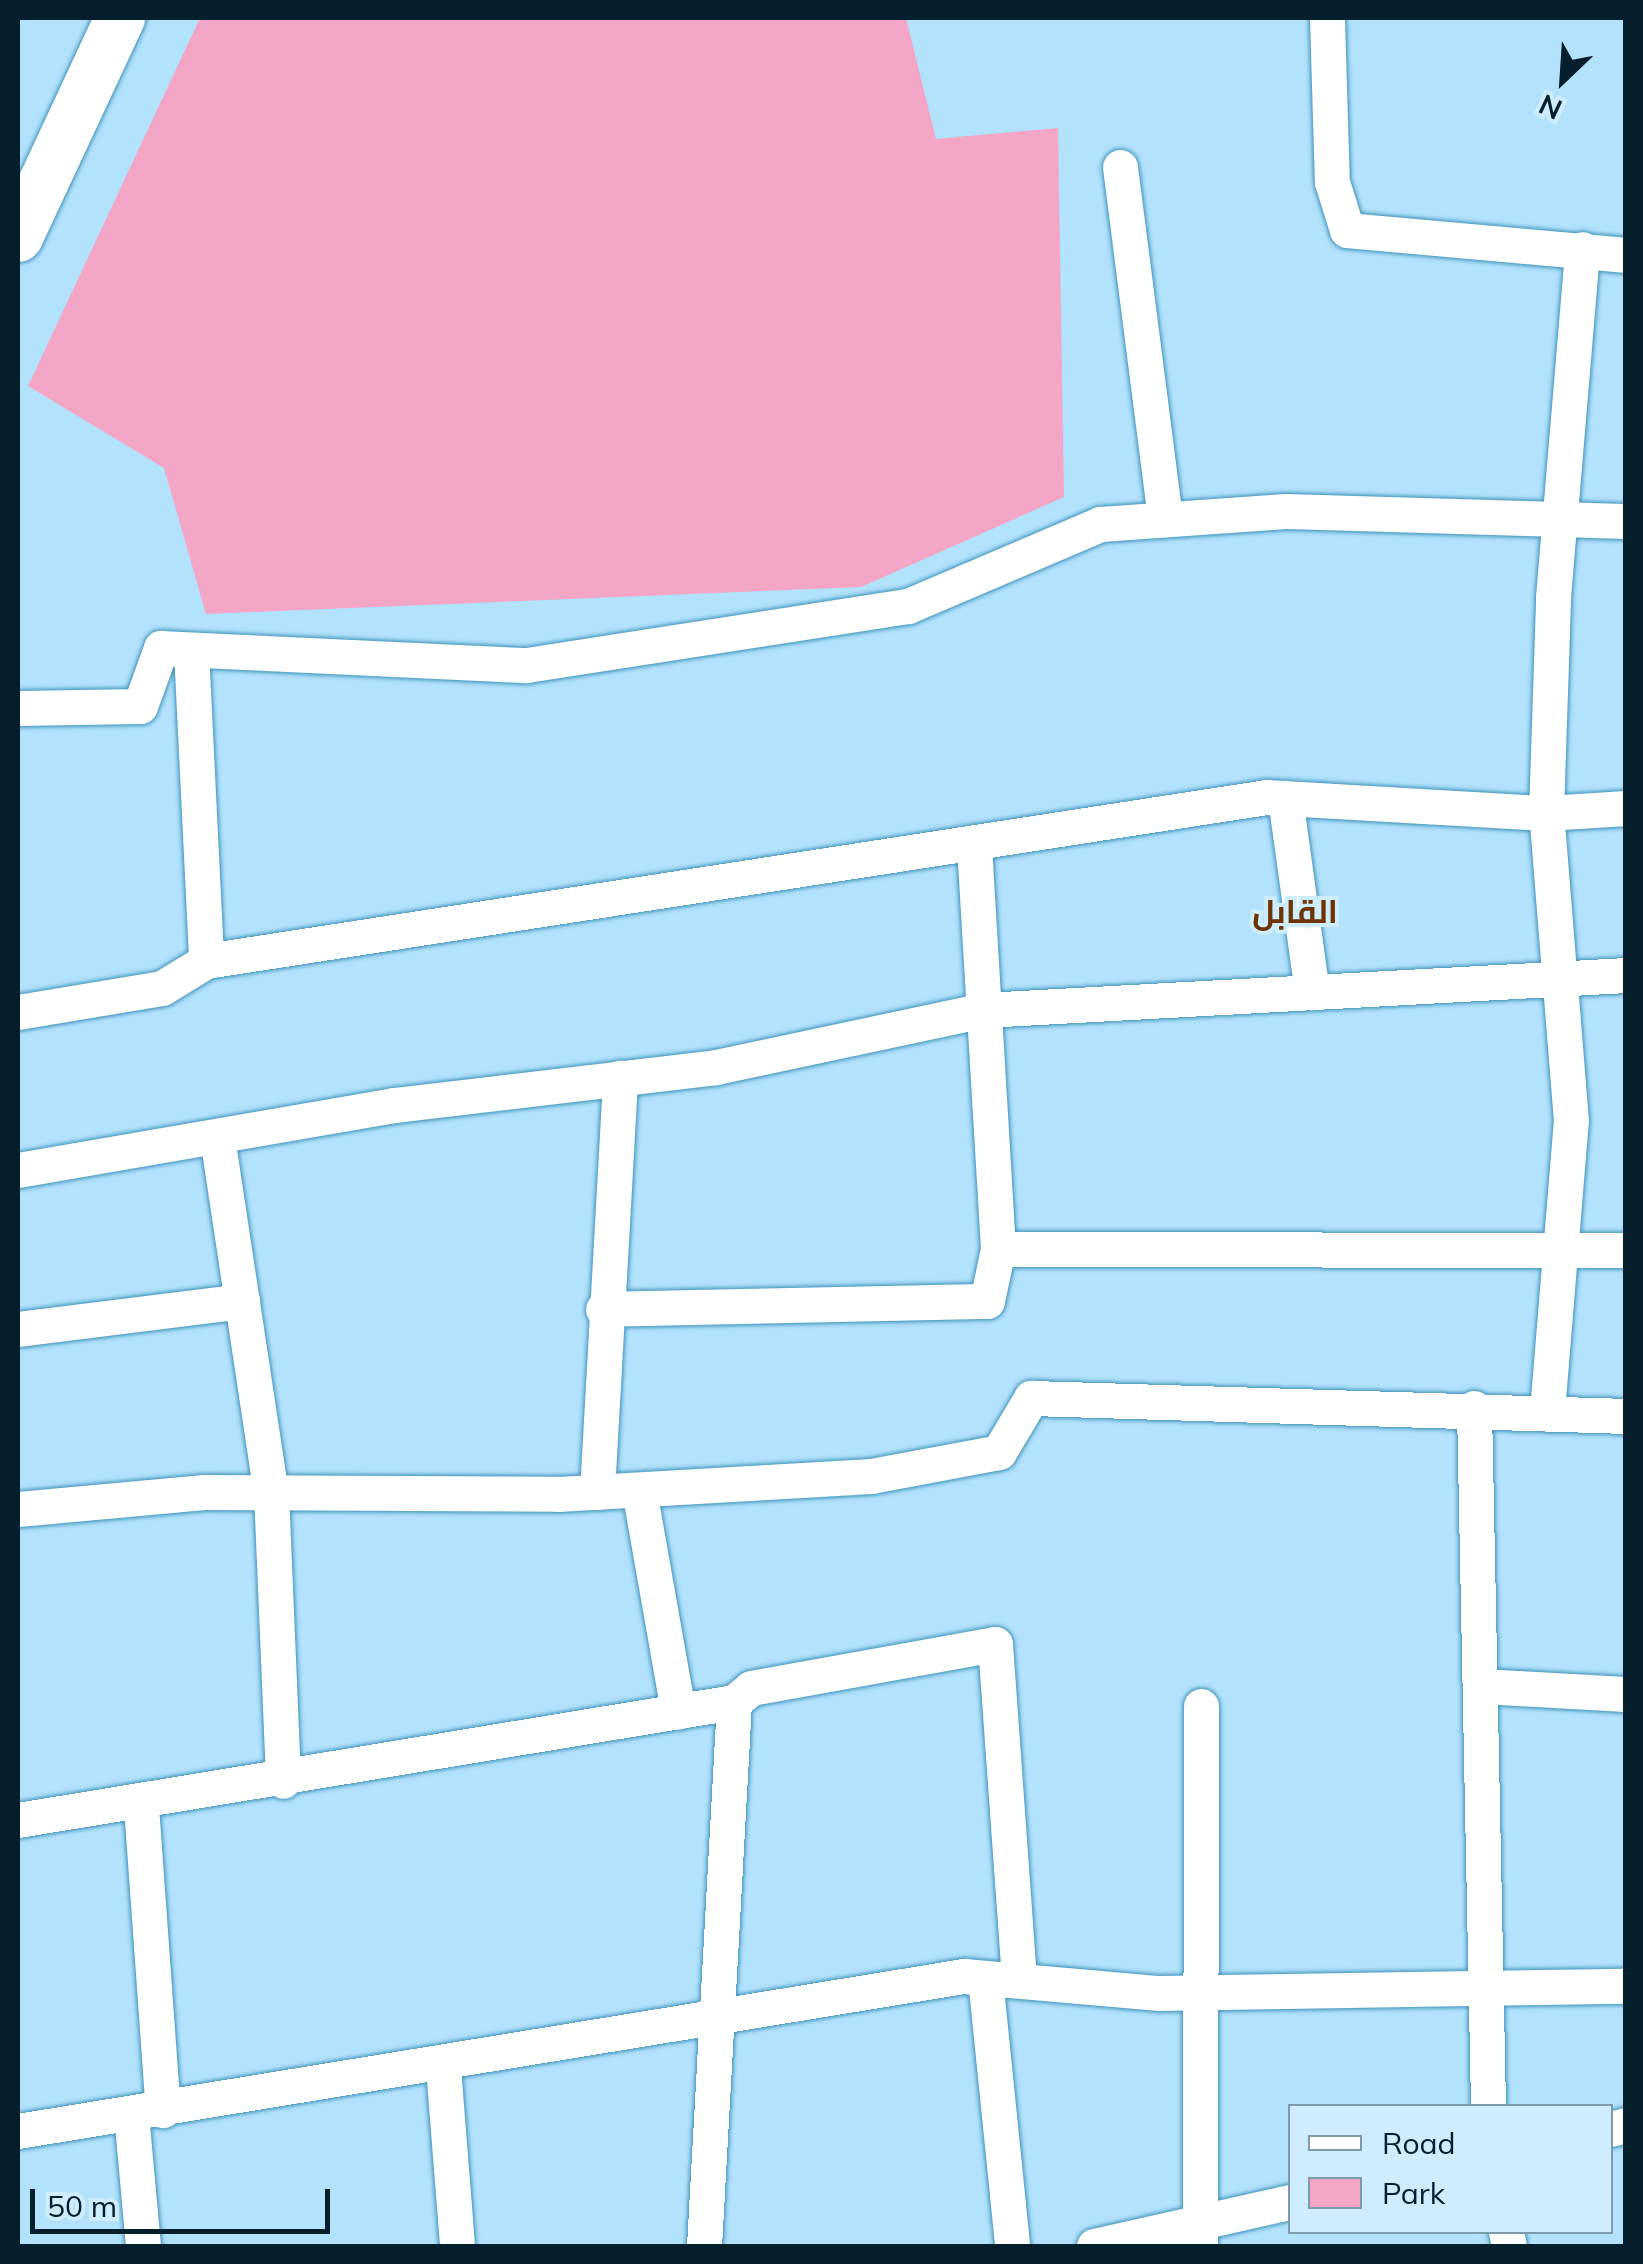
<!DOCTYPE html>
<meta charset="utf-8">
<style>
body{margin:0}
#map{position:relative;width:1643px;height:2264px;overflow:hidden;background:#b3e2fc;font-family:Mulish,Cairo,sans-serif}
div>[style]{position:absolute}
.green>*{inset:0;background:#f4a6c7}
.roads{filter:drop-shadow(0 0 2px #3d93bb) drop-shadow(0 0 2px #3d93bb)}
.street>*{height:35px;margin:-17.5px;padding:0 17.5px;transform-origin:17.5px;border-radius:17.5px;background:#fff}
.secondary>*{height:50px;margin:-25px;padding:0 25px;transform-origin:25px;border-radius:25px;background:#fff}
span{translate:-50% -50%;white-space:nowrap;text-align:center;line-height:1.15;-webkit-text-stroke:8px #ceedfe;paint-order:stroke}
.neighbourhood-label{font-size:32px;color:#6f3403;font-weight:700}
.frame{position:absolute;inset:0;border:20px solid #041f2b;pointer-events:none}
.legend{position:absolute;left:1288px;top:2104px;width:325px;height:130px;box-sizing:border-box;background:#ceedfe;border:2px solid #7d9baa;margin:0;padding:12px 18px;list-style:none;font-size:30px;color:#041f2b}
.legend li{display:flex;align-items:center;gap:20px;height:50px}
.legend b{width:50px;border:2px solid #7d9baa}
.north{position:absolute;left:1513px;top:30px;width:100px;height:100px;-webkit-text-stroke:8px #ceedfe;paint-order:stroke;rotate:205deg;font-size:28px;font-weight:700;line-height:40px;text-align:center;color:#041f2b}
.north::after{content:'';display:block;margin:auto;width:35px;height:45px;background:#041f2b;clip-path:polygon(50% 0,100% 100%,50% 72%,0 100%)}
.scale{position:absolute;left:30px;top:2189px;width:300px;height:45px;box-sizing:border-box;border:5px solid #041f2b;border-top:0;padding-left:12px;font-size:30px;line-height:35px;white-space:nowrap;color:#041f2b;-webkit-text-stroke:8px #ceedfe;paint-order:stroke}
</style>
<div id="map">
<div class="green">
<div style="clip-path:polygon(200px 18px,906px 18px,936px 139px,1058px 128px,1064px 497px,861px 587px,206px 614px,164px 468px,28px 386px)"></div>
</div>
<div class="roads">
<div class="street">
<div style="left:1327px;top:18px;width:164px;rotate:88.3deg"></div>
<div style="left:1332px;top:182px;width:50px;rotate:72.6deg"></div>
<div style="left:1347px;top:230px;width:280px;rotate:5.1deg"></div>
<div style="left:1120px;top:167px;width:355px;rotate:82.7deg"></div>
<div style="left:191px;top:650px;width:311px;rotate:87.2deg"></div>
<div style="left:18px;top:708px;width:122px;rotate:-0.9deg"></div>
<div style="left:140px;top:706px;width:62px;rotate:-70.1deg"></div>
<div style="left:161px;top:648px;width:365px;rotate:2.7deg"></div>
<div style="left:526px;top:665px;width:387px;rotate:-8.8deg"></div>
<div style="left:908px;top:606px;width:209px;rotate:-23.1deg"></div>
<div style="left:1100px;top:524px;width:186px;rotate:-4deg"></div>
<div style="left:1286px;top:511px;width:340px;rotate:1.7deg"></div>
<div style="left:1285px;top:798px;width:196px;rotate:82.1deg"></div>
<div style="left:18px;top:1012px;width:146px;rotate:-9.5deg"></div>
<div style="left:162px;top:988px;width:52px;rotate:-31.5deg"></div>
<div style="left:206px;top:961px;width:1073px;rotate:-8.79deg"></div>
<div style="left:1266px;top:797px;width:280px;rotate:3.3deg"></div>
<div style="left:1546px;top:813px;width:80px;rotate:-3.6deg"></div>
<div style="left:217px;top:1137px;width:359px;rotate:81.4deg"></div>
<div style="left:271px;top:1492px;width:289px;rotate:87.6deg"></div>
<div style="left:18px;top:1170px;width:382px;rotate:-9.8deg"></div>
<div style="left:394px;top:1105px;width:324px;rotate:-6.7deg"></div>
<div style="left:716px;top:1067px;width:274px;rotate:-12deg"></div>
<div style="left:984px;top:1010px;width:643px;rotate:-3.12deg"></div>
<div style="left:998px;top:1249px;width:628px;rotate:0.09deg"></div>
<div style="left:603px;top:1309px;width:384px;rotate:-1.2deg"></div>
<div style="left:987px;top:1301px;width:53px;rotate:-78.1deg"></div>
<div style="left:998px;top:1249px;width:406px;rotate:-93.4deg"></div>
<div style="left:18px;top:1329px;width:226px;rotate:-7.1deg"></div>
<div style="left:1474px;top:1408px;width:698px;rotate:88.85deg"></div>
<div style="left:1547px;top:1411px;width:291px;rotate:-85.3deg"></div>
<div style="left:1571px;top:1121px;width:309px;rotate:-94.6deg"></div>
<div style="left:1546px;top:813px;width:216px;rotate:-88.1deg"></div>
<div style="left:1553px;top:597px;width:349px;rotate:-85.2deg"></div>
<div style="left:639px;top:1490px;width:225px;rotate:80deg"></div>
<div style="left:597px;top:1492px;width:415px;rotate:-86.8deg"></div>
<div style="left:18px;top:1509px;width:187px;rotate:-5.2deg"></div>
<div style="left:204px;top:1492px;width:354px;rotate:0.3deg"></div>
<div style="left:558px;top:1494px;width:314px;rotate:-3.3deg"></div>
<div style="left:871px;top:1476px;width:130px;rotate:-10.6deg"></div>
<div style="left:999px;top:1452px;width:63px;rotate:-59.3deg"></div>
<div style="left:1031px;top:1398px;width:595px;rotate:1.73deg"></div>
<div style="left:1481px;top:1686px;width:145px;rotate:3.2deg"></div>
<div style="left:141px;top:1806px;width:305px;rotate:85.9deg"></div>
<div style="left:18px;top:1820px;width:726px;rotate:-9.36deg"></div>
<div style="left:734px;top:1702px;width:22px;rotate:-39deg"></div>
<div style="left:751px;top:1688px;width:248px;rotate:-10.2deg"></div>
<div style="left:995px;top:1644px;width:337px;rotate:85.9deg"></div>
<div style="left:985px;top:1978px;width:269px;rotate:84.2deg"></div>
<div style="left:443px;top:2067px;width:180px;rotate:85.5deg"></div>
<div style="left:131px;top:2114px;width:133px;rotate:84.8deg"></div>
<div style="left:1610px;top:2129px;width:16px;rotate:-14deg"></div>
<div style="left:18px;top:2131px;width:959px;rotate:-9.31deg"></div>
<div style="left:964px;top:1976px;width:196px;rotate:5deg"></div>
<div style="left:1159px;top:1993px;width:467px;rotate:-0.9deg"></div>
<div style="left:1506px;top:2232px;width:14px;rotate:78deg"></div>
<div style="left:704px;top:2246px;width:545px;rotate:-86.84deg"></div>
<div style="left:1094px;top:2246px;width:201px;rotate:-12.7deg"></div>
<div style="left:1200px;top:2246px;width:540px;rotate:-89.89deg"></div>
</div>
<div class="secondary">
<div style="left:18px;top:237px;width:242px;rotate:-65deg"></div>
</div>
</div>
<div class="neighbourhood-label">
<span style="left:1295px;top:911px">القابل</span>
</div>
<div class="frame"></div>
<ul class="legend">
<li><b style="height:12px;background:#fff"></b>Road</li>
<li><b style="height:28px;background:#f4a6c7"></b>Park</li>
</ul>
<div class="north">N</div>
<div class="scale">50 m</div>
</div>
